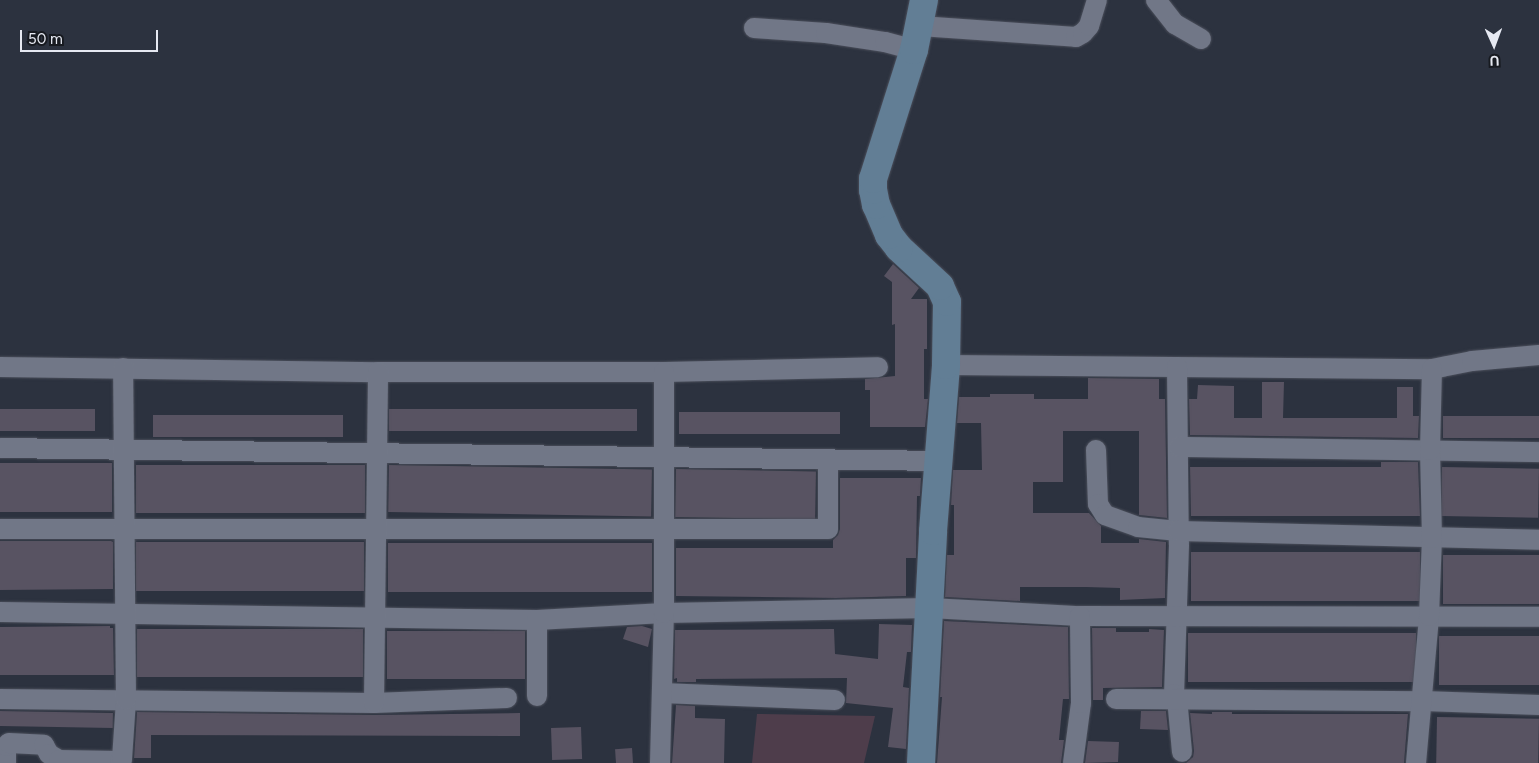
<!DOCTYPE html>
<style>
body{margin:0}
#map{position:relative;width:1539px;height:763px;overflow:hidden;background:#2c323f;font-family:Figtree,sans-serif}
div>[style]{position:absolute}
.green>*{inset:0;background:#4e3d4b}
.building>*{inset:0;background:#585362;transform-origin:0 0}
.roads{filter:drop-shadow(0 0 1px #4b4f5b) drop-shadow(0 0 1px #4b4f5b)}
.street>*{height:20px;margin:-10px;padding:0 10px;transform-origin:10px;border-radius:10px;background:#717787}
.secondary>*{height:28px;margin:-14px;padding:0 14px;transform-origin:14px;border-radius:14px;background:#627e95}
span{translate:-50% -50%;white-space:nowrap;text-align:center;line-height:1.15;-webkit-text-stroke:4.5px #171a20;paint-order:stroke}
.north{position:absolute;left:1469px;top:20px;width:50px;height:50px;-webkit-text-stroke:4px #171a20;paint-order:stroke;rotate:178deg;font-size:14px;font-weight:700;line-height:20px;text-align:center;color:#e6e9f2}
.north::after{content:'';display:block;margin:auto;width:18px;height:22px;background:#e6e9f2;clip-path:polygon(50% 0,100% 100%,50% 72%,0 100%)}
.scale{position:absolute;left:20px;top:30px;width:138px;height:22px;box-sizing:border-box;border:2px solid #e6e9f2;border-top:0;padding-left:6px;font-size:15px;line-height:18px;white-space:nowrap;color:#e6e9f2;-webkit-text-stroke:4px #171a20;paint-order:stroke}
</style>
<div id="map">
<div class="green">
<div style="clip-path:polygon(757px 714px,875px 716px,864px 763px,752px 763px)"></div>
</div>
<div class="building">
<div style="clip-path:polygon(893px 264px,919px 288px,911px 299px,927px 299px,927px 349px,924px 349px,924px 399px,928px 399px,925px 427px,870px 427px,870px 390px,865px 390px,865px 379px,895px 376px,895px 324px,892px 325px,892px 282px,884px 276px)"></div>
<div style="clip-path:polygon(1088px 378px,1159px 379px,1159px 399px,1165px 399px,1167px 518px,1139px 515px,1139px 431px,1063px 431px,1063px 482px,1033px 482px,1033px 513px,1089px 513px,1101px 526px,1101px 543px,1139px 543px,1139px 539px,1166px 542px,1165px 598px,1120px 600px,1120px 588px,1086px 587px,1020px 587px,1020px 601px,945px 597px,947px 555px,954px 555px,954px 505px,951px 505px,953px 470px,982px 470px,981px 423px,957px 423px,959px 397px,990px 397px,990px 394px,1034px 394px,1034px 399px,1088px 399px)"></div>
<div style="clip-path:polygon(1262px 382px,1284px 382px,1283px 418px,1397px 418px,1397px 387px,1413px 387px,1413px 416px,1419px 416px,1418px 438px,1190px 435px,1189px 399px,1197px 399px,1198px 385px,1234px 386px,1234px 418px,1262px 418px)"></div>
<div style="left:95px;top:409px;width:22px;height:95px;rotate:90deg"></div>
<div style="left:389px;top:409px;width:248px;height:22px"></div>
<div style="left:679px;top:412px;width:161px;height:22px"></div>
<div style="left:153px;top:415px;width:190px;height:22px"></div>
<div style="left:1443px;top:416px;width:96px;height:22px"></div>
<div style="clip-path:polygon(1381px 462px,1418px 462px,1420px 516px,1191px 516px,1190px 467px,1381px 467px)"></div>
<div style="left:0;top:463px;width:112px;height:49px"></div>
<div style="left:136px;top:465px;width:229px;height:48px"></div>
<div style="left:389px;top:465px;width:263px;height:47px;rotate:1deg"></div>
<div style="left:1442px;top:467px;width:97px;height:49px;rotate:1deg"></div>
<div style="left:676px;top:469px;width:140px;height:48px;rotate:1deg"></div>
<div style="clip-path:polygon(840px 478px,921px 478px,920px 496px,917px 496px,916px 558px,906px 558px,906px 596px,836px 598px,676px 596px,676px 548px,833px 548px,833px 540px,838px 535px,840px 529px)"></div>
<div style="clip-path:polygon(0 541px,111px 541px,113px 542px,113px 589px,0 590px)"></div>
<div style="left:136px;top:542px;width:228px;height:49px"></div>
<div style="left:388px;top:543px;width:264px;height:49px"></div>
<div style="left:1191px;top:552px;width:229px;height:49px"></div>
<div style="left:1443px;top:555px;width:96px;height:49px"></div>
<div style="clip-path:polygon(944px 621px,1068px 627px,1069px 699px,1063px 699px,1059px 740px,1064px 740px,1061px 763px,937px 763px,942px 697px,940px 697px)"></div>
<div style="clip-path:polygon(879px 624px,912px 625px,911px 652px,907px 652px,903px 687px,909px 688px,906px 749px,888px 747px,893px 708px,846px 703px,847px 678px,696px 679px,696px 682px,677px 682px,677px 678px,674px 679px,675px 630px,834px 629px,835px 654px,878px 659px)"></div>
<div style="clip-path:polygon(110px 626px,110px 628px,113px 628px,114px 675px,0 675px,0 627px)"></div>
<div style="clip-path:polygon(642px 626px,652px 629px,648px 647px,623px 639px,627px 627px)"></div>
<div style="clip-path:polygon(1092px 628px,1116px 628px,1116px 632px,1149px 632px,1149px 629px,1164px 630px,1162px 687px,1103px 688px,1103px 700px,1093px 700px)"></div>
<div style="left:137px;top:629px;width:226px;height:48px"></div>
<div style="left:387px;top:631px;width:138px;height:48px"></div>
<div style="left:1188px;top:633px;width:228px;height:49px"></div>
<div style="left:1439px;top:636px;width:100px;height:49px"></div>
<div style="clip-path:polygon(676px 705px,695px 706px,695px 718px,725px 719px,724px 763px,672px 763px)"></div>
<div style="left:0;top:711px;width:113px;height:15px;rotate:1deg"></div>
<div style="clip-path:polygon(1141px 711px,1166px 711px,1168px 730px,1140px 729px)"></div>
<div style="clip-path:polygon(137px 712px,374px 715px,520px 713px,520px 736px,151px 735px,151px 758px,134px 758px)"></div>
<div style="clip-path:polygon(1212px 712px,1232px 712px,1232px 714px,1408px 714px,1404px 763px,1186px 763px,1193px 757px,1194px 751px,1190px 713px,1212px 714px)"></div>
<div style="left:1437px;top:717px;width:102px;height:46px;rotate:1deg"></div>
<div style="left:581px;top:727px;width:32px;height:30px;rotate:88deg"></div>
<div style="clip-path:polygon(1088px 741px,1119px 742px,1118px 762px,1085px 763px)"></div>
<div style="left:632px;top:748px;width:15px;height:17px;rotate:86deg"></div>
</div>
<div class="roads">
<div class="street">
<div style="left:1156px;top:0;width:31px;rotate:52deg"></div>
<div style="left:1175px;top:24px;width:30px;rotate:30deg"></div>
<div style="left:920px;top:26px;width:156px;rotate:4deg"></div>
<div style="left:1076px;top:37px;width:8px;rotate:-30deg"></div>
<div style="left:1083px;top:33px;width:9px;rotate:-49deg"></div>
<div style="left:1089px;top:26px;width:27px;rotate:-73deg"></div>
<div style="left:754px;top:28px;width:72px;rotate:4deg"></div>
<div style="left:826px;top:33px;width:60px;rotate:8.7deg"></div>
<div style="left:885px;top:42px;width:30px;rotate:15deg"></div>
<div style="left:946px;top:365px;width:486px;rotate:0.5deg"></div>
<div style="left:1432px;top:369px;width:41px;rotate:-11.3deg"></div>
<div style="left:1472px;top:361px;width:67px;rotate:-5.1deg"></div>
<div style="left:0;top:367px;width:378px;rotate:0.8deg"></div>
<div style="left:378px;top:372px;width:286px"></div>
<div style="left:664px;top:372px;width:214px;rotate:-1.3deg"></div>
<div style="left:1177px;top:367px;width:178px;rotate:89.4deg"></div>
<div style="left:1179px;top:545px;width:149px;rotate:91.9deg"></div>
<div style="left:1174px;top:694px;width:5px;rotate:53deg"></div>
<div style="left:1177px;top:698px;width:54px;rotate:84.7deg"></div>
<div style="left:1179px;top:447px;width:360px;rotate:0.8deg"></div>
<div style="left:0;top:448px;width:938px;rotate:0.79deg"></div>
<div style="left:1096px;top:450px;width:54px;rotate:87.9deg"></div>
<div style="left:1098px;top:504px;width:13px;rotate:58deg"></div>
<div style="left:1105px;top:515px;width:35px;rotate:20deg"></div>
<div style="left:1138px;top:527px;width:40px;rotate:5.7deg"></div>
<div style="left:1178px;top:531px;width:361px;rotate:1.4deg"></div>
<div style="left:0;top:529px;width:828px"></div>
<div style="left:828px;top:529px;width:69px;rotate:-90deg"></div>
<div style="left:0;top:612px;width:537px;rotate:0.85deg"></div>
<div style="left:537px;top:620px;width:127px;rotate:-3.2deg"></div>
<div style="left:664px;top:613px;width:266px;rotate:-1.1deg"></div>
<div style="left:930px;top:608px;width:150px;rotate:3.1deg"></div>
<div style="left:1080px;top:616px;width:459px;rotate:0.1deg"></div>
<div style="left:662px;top:693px;width:173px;rotate:2.3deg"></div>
<div style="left:537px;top:696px;width:76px;rotate:-90deg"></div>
<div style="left:0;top:699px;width:374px;rotate:0.6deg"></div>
<div style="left:374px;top:703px;width:133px;rotate:-2.2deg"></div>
<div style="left:1116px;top:699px;width:307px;rotate:0.4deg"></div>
<div style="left:1423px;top:701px;width:116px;rotate:2deg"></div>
<div style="left:374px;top:703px;width:331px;rotate:-89.3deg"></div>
<div style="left:6px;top:763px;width:17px;rotate:-90deg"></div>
<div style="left:6px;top:746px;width:4px;rotate:-45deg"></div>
<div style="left:9px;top:743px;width:35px;rotate:3deg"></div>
<div style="left:44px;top:745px;width:10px;rotate:61deg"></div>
<div style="left:49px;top:754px;width:12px;rotate:31deg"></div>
<div style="left:59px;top:760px;width:61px;rotate:0.9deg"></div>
<div style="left:120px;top:761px;width:3px;rotate:-45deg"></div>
<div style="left:122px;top:759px;width:59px;rotate:-86.1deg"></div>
<div style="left:126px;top:700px;width:332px;rotate:-90.5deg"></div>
<div style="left:660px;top:763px;width:150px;rotate:-88.5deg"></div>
<div style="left:664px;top:613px;width:241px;rotate:-90deg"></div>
<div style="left:1073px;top:763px;width:61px;rotate:-82.4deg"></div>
<div style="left:1081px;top:703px;width:87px;rotate:-90.7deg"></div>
<div style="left:1416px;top:763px;width:148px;rotate:-84.9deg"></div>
<div style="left:1429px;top:616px;width:78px;rotate:-87.8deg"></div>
<div style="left:1432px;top:538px;width:88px;rotate:-91.3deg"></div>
<div style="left:1430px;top:450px;width:81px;rotate:-88.6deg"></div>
</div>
<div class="secondary">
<div style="left:921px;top:763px;width:232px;rotate:-87deg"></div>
<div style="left:933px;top:531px;width:167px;rotate:-85.5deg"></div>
<div style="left:946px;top:365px;width:63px;rotate:-89.1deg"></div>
<div style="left:947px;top:302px;width:17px;rotate:-114deg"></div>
<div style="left:940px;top:286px;width:56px;rotate:-137.2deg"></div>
<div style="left:899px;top:248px;width:16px;rotate:-128deg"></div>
<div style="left:889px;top:235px;width:33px;rotate:-113deg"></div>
<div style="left:876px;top:205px;width:15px;rotate:-101deg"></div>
<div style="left:873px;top:190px;width:11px;rotate:-90deg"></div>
<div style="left:873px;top:179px;width:135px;rotate:-72.4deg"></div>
<div style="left:914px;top:50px;width:51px;rotate:-78.7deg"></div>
</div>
</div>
<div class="north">U</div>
<div class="scale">50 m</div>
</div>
